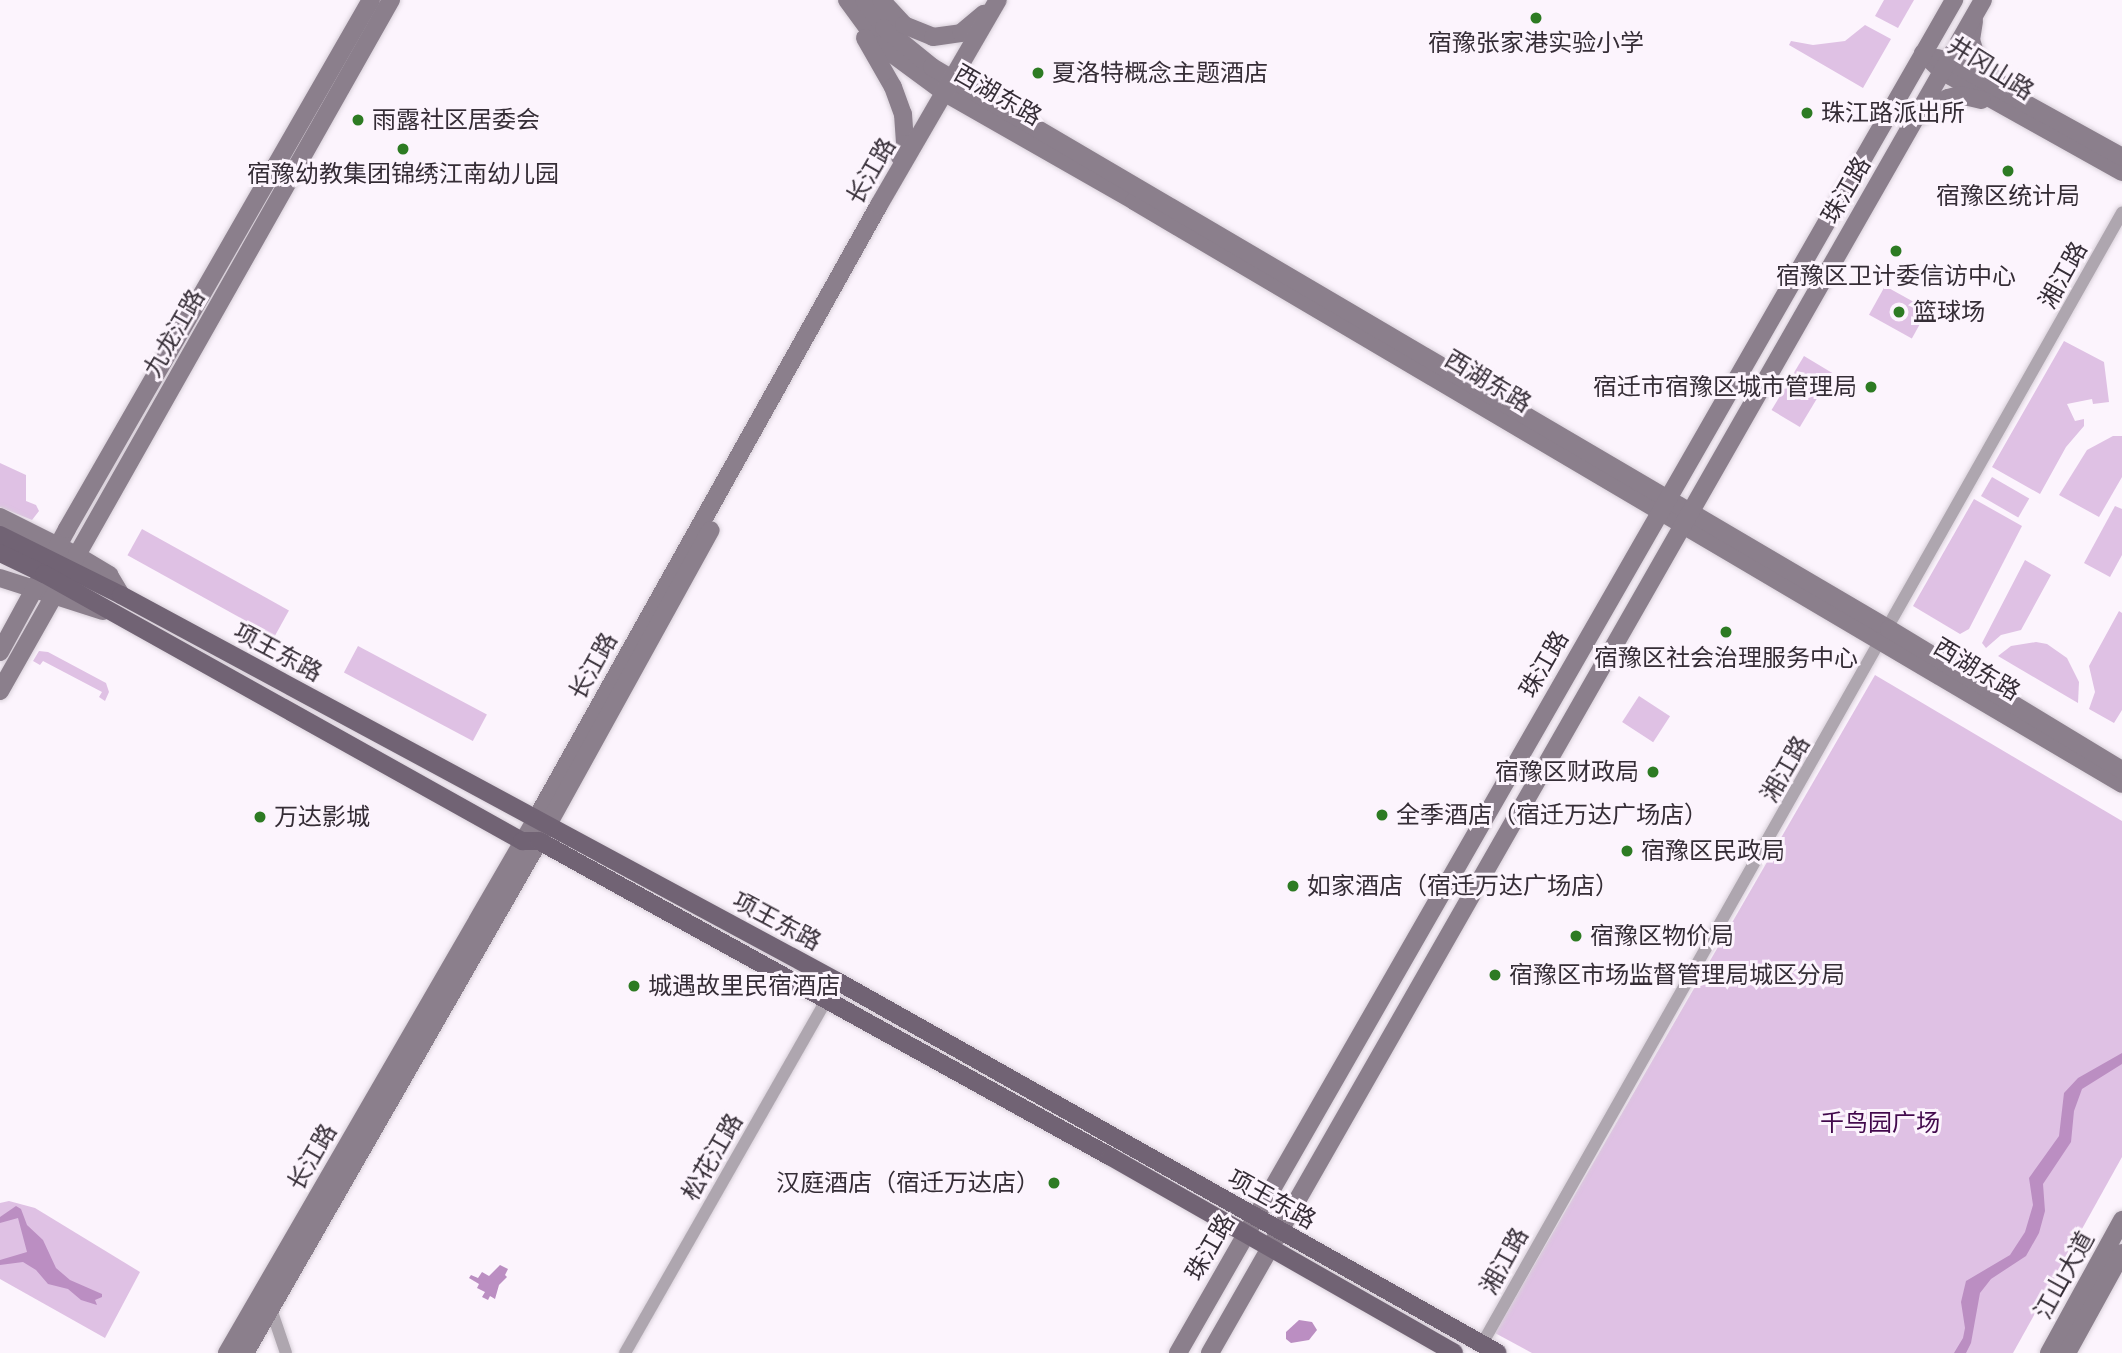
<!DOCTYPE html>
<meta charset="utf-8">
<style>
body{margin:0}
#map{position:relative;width:2122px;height:1353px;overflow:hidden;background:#fcf4fd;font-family:Quicksand,"Noto Sans SC",sans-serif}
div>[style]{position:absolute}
.green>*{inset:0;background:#dfc1e4;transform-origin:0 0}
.water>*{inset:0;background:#bb8ec2}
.roads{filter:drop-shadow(0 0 2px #d8d0d9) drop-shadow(0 0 2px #d8d0d9)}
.street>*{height:12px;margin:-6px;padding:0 6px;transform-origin:6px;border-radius:6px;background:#aea6af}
.secondary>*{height:18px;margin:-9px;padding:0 9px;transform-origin:9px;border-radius:9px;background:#8b7f8c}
.primary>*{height:18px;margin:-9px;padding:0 9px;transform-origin:9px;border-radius:9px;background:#716374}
.dots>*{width:19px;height:19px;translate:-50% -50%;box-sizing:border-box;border:4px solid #fcf4fd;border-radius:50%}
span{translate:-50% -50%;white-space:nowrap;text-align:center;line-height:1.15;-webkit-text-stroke:6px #fcf4fd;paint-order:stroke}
.poi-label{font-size:24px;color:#352d36}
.left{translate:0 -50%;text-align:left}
.right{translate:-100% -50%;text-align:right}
.street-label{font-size:24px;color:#352d36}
.park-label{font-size:24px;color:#42094c}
</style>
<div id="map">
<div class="green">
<div style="clip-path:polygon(1884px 0,1914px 0,1898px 28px,1875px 16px)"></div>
<div style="clip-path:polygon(1865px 25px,1891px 39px,1863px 88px,1789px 45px,1791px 41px,1813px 45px,1845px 41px)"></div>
<div style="left:1885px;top:286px;width:49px;height:33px;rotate:29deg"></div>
<div style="clip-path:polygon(2064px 341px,2104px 362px,2109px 402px,2093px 404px,2092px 399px,2067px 404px,2075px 421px,2084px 419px,2084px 426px,2066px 447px,2040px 494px,1992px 467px)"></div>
<div style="left:1804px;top:356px;width:33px;height:63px;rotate:31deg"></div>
<div style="clip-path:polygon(2113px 436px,2122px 436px,2122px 477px,2099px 517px,2059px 495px,2087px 450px)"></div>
<div style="clip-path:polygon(0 463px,26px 475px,26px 501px,36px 505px,39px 511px,32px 520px,0 507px)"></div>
<div style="left:1992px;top:477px;width:43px;height:22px;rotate:30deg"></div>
<div style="clip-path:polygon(1974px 499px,2022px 526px,1969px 629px,1960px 634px,1913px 606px)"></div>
<div style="clip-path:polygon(2115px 506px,2122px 509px,2122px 555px,2110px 577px,2084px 563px)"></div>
<div style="left:142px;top:529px;width:168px;height:30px;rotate:29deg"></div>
<div style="clip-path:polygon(2025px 560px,2051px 575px,2021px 630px,2001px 635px,1986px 648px,1982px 643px)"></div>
<div style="clip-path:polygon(2119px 611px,2122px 613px,2122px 710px,2114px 723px,2089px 709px,2095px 692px,2089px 666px)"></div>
<div style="clip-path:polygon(2036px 642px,2047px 644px,2067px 658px,2079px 682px,2078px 703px,1998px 656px,2011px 646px)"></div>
<div style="left:358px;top:646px;width:146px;height:30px;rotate:28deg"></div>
<div style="clip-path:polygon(39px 651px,48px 652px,106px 683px,109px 692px,105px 701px,99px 697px,102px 692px,43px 661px,40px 665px,33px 661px)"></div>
<div style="clip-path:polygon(1875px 675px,2122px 821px,2122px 1157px,2013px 1353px,1532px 1353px,1495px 1333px)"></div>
<div style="left:1639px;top:696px;width:37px;height:31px;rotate:33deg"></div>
<div style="clip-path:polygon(9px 1201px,35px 1208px,140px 1272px,105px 1338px,0 1279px,0 1203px)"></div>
</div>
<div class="water">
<div style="clip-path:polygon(2122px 1053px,2122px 1064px,2082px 1089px,2074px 1111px,2071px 1142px,2043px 1184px,2045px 1211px,2039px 1233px,2026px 1256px,1991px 1279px,1980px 1293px,1971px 1343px,1966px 1353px,1954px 1353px,1963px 1338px,1965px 1328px,1961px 1302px,1966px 1281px,2010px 1255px,2025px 1232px,2033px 1205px,2029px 1178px,2059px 1136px,2064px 1093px,2078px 1078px)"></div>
<div style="clip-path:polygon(16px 1206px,21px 1209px,27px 1225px,43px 1240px,56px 1268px,70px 1280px,102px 1294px,102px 1297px,95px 1300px,97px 1305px,81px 1300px,68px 1289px,48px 1284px,36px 1270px,23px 1262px,0 1265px,0 1260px,27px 1252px,18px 1218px,0 1223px,0 1217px)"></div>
<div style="clip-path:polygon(500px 1265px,508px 1269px,505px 1275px,507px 1277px,499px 1285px,495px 1299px,490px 1296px,488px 1300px,482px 1297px,485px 1292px,477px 1288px,479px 1284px,469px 1278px,471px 1275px,478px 1278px,482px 1272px,489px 1276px)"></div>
<div style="clip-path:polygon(1299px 1320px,1312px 1322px,1317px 1330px,1309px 1340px,1291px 1343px,1286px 1339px,1286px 1332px)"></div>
</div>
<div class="roads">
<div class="street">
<div style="left:271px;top:1309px;width:46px;rotate:71.2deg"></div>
<div style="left:1482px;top:1344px;width:1300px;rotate:-60.5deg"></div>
<div style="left:625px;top:1353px;width:428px;rotate:-60.3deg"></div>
</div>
<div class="secondary">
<div style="left:847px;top:0;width:56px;rotate:53.7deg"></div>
<div style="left:880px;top:45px;width:81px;rotate:36.4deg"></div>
<div style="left:945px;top:93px;width:218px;rotate:29.7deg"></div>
<div style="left:1134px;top:201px;width:1147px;rotate:30.54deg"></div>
<div style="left:864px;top:0;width:34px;rotate:54deg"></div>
<div style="left:884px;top:28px;width:62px;rotate:39.1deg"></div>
<div style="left:932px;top:67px;width:1110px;rotate:30.42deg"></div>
<div style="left:1889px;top:629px;width:272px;rotate:31.2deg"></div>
<div style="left:881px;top:0;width:34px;rotate:47deg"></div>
<div style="left:904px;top:25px;width:31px;rotate:22deg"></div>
<div style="left:933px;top:37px;width:28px;rotate:-8deg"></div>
<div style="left:961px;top:33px;width:30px;rotate:-40deg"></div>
<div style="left:1974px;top:21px;width:19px;rotate:99deg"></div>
<div style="left:1971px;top:40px;width:16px;rotate:72deg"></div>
<div style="left:1976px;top:55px;width:22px;rotate:56deg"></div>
<div style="left:1988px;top:73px;width:13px;rotate:39deg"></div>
<div style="left:865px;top:38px;width:56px;rotate:60.3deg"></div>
<div style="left:893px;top:87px;width:29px;rotate:70deg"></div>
<div style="left:903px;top:114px;width:30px;rotate:86deg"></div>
<div style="left:905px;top:144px;width:14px;rotate:111deg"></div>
<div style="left:1923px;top:53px;width:28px;rotate:44deg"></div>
<div style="left:1943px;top:72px;width:205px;rotate:29.2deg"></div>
<div style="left:1937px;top:58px;width:12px;rotate:14deg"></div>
<div style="left:1949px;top:61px;width:198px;rotate:29deg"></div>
<div style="left:1922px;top:116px;width:12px;rotate:-48deg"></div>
<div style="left:1930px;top:107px;width:20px;rotate:-27deg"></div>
<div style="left:1948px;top:98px;width:12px;rotate:-14deg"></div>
<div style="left:1960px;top:95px;width:22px;rotate:13deg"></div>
<div style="left:0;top:517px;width:85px;rotate:26.6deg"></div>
<div style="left:76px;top:555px;width:39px;rotate:31deg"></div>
<div style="left:109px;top:575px;width:23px;rotate:59deg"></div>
<div style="left:0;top:578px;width:108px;rotate:17.8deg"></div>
<div style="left:0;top:652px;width:140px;rotate:-61.4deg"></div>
<div style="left:67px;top:529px;width:610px;rotate:-60.12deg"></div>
<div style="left:0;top:691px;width:794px;rotate:-60.5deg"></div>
<div style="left:227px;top:1353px;width:617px;rotate:-59.94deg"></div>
<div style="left:536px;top:819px;width:703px;rotate:-60.81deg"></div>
<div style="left:879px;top:205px;width:237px;rotate:-59.9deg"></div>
<div style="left:245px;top:1353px;width:590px;rotate:-60.13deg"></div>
<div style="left:539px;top:841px;width:355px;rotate:-61.1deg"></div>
<div style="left:1178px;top:1353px;width:1560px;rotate:-60.16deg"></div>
<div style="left:1210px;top:1353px;width:1558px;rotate:-60.26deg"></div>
<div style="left:2049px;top:1353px;width:152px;rotate:-61.2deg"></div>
<div style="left:2067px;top:1353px;width:114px;rotate:-61.2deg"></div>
</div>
<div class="primary">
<div style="left:0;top:535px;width:135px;rotate:26.4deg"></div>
<div style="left:121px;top:595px;width:813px;rotate:28.33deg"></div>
<div style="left:837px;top:981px;width:758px;rotate:29.37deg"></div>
<div style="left:0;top:553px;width:49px;rotate:25.5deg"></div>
<div style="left:44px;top:574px;width:548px;rotate:29.19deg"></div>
<div style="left:522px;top:841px;width:17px"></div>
<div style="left:539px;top:841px;width:653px;rotate:28.92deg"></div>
<div style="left:1111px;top:1157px;width:395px;rotate:29.7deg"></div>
</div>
</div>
<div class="dots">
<div style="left:1536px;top:18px;background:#2d7b23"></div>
<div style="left:1038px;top:73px;background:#2d7b23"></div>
<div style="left:1807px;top:113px;background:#2d7b23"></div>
<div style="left:358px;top:120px;background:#2d7b23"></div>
<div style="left:403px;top:149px;background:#2d7b23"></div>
<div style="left:2008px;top:171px;background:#2d7b23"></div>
<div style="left:1896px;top:251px;background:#2d7b23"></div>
<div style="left:1899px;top:312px;background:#2d7b23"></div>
<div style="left:1871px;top:387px;background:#2d7b23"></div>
<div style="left:1726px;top:632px;background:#2d7b23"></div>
<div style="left:1653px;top:772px;background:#2d7b23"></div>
<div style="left:1382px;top:815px;background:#2d7b23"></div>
<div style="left:260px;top:817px;background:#2d7b23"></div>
<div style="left:1627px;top:851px;background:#2d7b23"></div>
<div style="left:1293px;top:886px;background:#2d7b23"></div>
<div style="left:1576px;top:936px;background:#2d7b23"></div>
<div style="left:1495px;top:975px;background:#2d7b23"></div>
<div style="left:634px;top:986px;background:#2d7b23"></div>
<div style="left:1054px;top:1183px;background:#2d7b23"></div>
</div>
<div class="poi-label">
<span style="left:1536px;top:43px">宿豫张家港实验小学</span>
<span class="left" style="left:1052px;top:73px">夏洛特概念主题酒店</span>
<span class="left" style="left:1821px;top:113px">珠江路派出所</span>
<span class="left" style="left:372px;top:120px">雨露社区居委会</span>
<span style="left:403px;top:174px">宿豫幼教集团锦绣江南幼儿园</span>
<span style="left:2008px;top:196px">宿豫区统计局</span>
<span style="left:1896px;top:276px">宿豫区卫计委信访中心</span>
<span class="left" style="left:1913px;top:312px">篮球场</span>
<span class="right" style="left:1857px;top:387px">宿迁市宿豫区城市管理局</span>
<span style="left:1726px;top:658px">宿豫区社会治理服务中心</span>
<span class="right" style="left:1639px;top:772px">宿豫区财政局</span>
<span class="left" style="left:1396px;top:815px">全季酒店（宿迁万达广场店）</span>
<span class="left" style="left:274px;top:817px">万达影城</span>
<span class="left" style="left:1641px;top:851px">宿豫区民政局</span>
<span class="left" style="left:1307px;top:886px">如家酒店（宿迁万达广场店）</span>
<span class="left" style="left:1590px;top:936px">宿豫区物价局</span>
<span class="left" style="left:1509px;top:975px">宿豫区市场监督管理局城区分局</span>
<span class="left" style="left:648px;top:986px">城遇故里民宿酒店</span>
<span class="right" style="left:1040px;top:1183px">汉庭酒店（宿迁万达店）</span>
</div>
<div class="street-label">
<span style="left:1991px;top:68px;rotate:32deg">井冈山路</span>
<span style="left:998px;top:95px;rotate:30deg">西湖东路</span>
<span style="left:871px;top:171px;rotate:-60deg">长江路</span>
<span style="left:1846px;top:190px;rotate:-60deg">珠江路</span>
<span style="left:2063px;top:275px;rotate:-61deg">湘江路</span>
<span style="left:174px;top:333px;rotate:-60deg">九龙江路</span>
<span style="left:1488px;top:381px;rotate:31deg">西湖东路</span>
<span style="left:278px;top:652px;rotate:28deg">项王东路</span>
<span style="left:1544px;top:664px;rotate:-60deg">珠江路</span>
<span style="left:593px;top:666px;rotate:-61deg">长江路</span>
<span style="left:1977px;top:669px;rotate:31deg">西湖东路</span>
<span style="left:1785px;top:769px;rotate:-60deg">湘江路</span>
<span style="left:777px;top:921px;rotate:28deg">项王东路</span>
<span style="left:312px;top:1157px;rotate:-60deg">长江路</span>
<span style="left:712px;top:1157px;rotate:-60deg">松花江路</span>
<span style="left:1272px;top:1199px;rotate:29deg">项王东路</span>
<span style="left:1210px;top:1247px;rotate:-60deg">珠江路</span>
<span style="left:1504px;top:1261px;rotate:-61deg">湘江路</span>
<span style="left:2064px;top:1275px;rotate:-61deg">江山大道</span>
</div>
<div class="park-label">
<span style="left:1880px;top:1123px">千鸟园广场</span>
</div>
</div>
